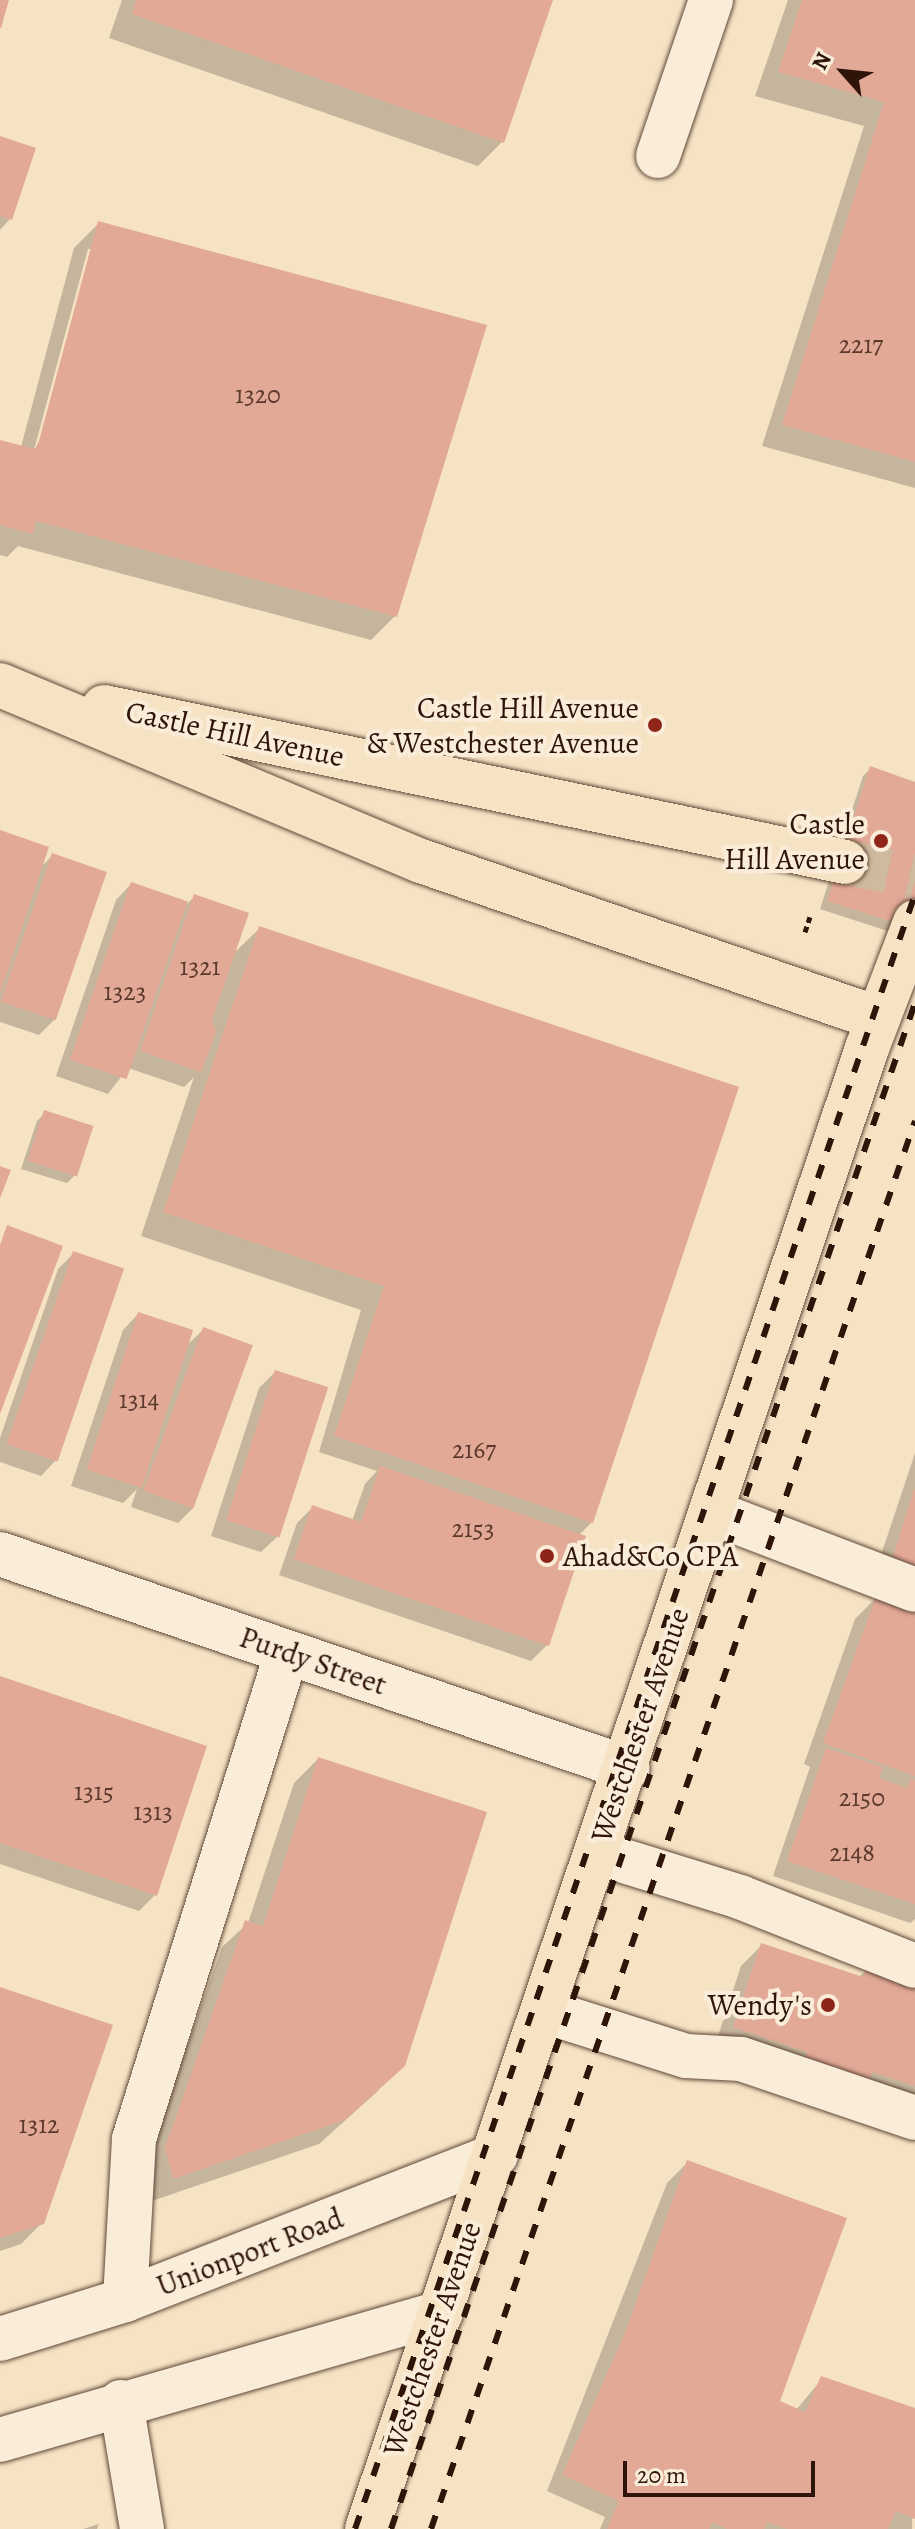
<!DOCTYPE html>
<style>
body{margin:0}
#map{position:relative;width:915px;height:2529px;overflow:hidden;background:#f6e3c4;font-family:Alegreya,serif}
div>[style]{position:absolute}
.shadow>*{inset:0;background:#0003}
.building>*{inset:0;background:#e3a997;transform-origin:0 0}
.major-tunnel>*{height:44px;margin-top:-22px;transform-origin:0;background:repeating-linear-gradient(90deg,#ceba9f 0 44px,transparent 0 66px)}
.path>*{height:5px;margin-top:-2.5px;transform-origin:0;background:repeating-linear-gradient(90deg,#2e1409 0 6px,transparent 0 10px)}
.roads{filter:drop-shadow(0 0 2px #604838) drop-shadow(0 0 2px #604838)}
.minor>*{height:44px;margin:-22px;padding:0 22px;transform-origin:22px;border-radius:22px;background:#f9edd9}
.major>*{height:44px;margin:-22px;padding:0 22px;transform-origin:22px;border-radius:22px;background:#f6e3c4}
.rail>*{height:6px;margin-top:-3px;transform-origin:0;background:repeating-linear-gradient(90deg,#2e1409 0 14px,transparent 0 28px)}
.dots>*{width:22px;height:22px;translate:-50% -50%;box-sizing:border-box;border:4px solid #f9edd9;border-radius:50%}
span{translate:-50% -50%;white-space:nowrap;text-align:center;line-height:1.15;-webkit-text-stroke:8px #f9edd9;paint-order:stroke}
.number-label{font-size:26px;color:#5b392c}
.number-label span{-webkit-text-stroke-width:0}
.poi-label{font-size:30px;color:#2e1409}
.right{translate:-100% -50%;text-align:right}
.left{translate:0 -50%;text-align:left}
.street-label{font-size:30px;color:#2e1409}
.north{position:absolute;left:803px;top:32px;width:80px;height:80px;-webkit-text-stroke:6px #f9edd9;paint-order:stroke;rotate:297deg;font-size:22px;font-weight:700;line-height:32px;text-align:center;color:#2e1409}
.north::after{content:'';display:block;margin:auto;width:28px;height:36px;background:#2e1409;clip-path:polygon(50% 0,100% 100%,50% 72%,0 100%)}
.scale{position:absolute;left:623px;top:2461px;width:192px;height:36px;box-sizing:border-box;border:4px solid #2e1409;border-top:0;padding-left:10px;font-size:24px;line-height:28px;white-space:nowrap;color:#2e1409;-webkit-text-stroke:6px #f9edd9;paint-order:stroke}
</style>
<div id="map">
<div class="shadow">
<div style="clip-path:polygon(122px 0,551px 0,502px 142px,478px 166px,109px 38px)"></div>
<div style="clip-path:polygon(788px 0,915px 0,915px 488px,762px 446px,864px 126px,755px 96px)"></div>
<div style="clip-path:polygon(0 138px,10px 219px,0 230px)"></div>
<div style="clip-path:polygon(evenodd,98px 224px,395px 616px,371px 640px,18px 546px,7px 557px,0 555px,0 442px,21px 447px,74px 248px,98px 224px,88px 249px,92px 249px,38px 451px,34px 450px,88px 249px)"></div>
<div style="clip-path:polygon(871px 768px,915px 784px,915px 940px,820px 909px,863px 776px)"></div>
<div style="clip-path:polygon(0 832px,40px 868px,53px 855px,105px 873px,55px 1019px,39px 1035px,0 1022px)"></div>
<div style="clip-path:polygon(131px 884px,187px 904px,194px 897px,232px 955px,260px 928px,592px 1522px,578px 1536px,547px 1645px,531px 1661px,279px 1575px,297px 1523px,313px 1507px,352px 1521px,365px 1484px,377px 1471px,319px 1452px,361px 1310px,141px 1236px,194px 1077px,184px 1087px,128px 1068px,108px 1094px,56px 1076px,116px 900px)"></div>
<div style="clip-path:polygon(45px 1113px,75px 1175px,67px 1183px,21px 1169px,37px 1121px)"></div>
<div style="clip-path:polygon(73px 1254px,56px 1460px,41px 1476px,0 1462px,0 1438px,58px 1269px)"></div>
<div style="clip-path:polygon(138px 1314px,185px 1347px,204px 1329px,194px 1507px,178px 1523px,131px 1507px,137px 1489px,123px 1503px,71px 1486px,123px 1330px)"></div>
<div style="clip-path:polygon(275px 1372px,277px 1537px,261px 1552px,211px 1536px,259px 1388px)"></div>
<div style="clip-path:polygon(915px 1453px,915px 1919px,910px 1923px,773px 1876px,810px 1767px,804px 1764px,855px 1619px,876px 1598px,869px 1591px)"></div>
<div style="clip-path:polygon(0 1678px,155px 1895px,139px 1911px,0 1864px)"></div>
<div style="clip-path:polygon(318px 1759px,379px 2090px,319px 2144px,149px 2202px,142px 2174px,222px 1947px,248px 1923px,294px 1783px)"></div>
<div style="clip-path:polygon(762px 1945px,859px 1977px,868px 1969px,915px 1984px,915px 2114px,714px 2048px,741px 1966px)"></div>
<div style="clip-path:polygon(0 1989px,42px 2223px,21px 2244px,0 2251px)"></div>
<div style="clip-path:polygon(688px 2162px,777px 2402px,796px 2410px,822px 2379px,915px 2410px,912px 2529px,600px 2529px,605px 2517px,547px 2491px,667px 2183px)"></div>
<div style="clip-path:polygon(99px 2524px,97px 2529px,83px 2529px)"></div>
</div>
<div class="building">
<div style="clip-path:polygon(0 0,9px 0,1px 28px,0 28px)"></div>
<div style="clip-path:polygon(136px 0,553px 0,504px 143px,132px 14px)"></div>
<div style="clip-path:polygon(802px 0,915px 0,915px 462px,782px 425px,884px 102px,778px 72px)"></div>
<div style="clip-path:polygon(0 136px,36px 148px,12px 220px,0 216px)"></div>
<div style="clip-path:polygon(98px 221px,487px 325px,397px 617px,36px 521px,33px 534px,0 525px,0 440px,35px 449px,39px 441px)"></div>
<div style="clip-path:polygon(870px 766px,915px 782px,915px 929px,827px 901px)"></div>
<div style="clip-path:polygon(0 830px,49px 847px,1px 991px,0 991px)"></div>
<div style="left:52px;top:853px;width:58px;height:157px;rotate:19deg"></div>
<div style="left:131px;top:882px;width:60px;height:188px;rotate:19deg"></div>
<div style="clip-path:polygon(194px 894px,249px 913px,212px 1020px,216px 1032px,201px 1072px,140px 1051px)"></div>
<div style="clip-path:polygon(259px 926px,739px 1087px,593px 1523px,334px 1436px,384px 1286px,163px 1212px)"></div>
<div style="left:44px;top:1110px;width:52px;height:53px;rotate:18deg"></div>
<div style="clip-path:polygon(0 1166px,11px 1170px,0 1198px)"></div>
<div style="clip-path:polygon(7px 1225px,63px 1246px,0 1414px,0 1245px)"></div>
<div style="left:73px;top:1251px;width:54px;height:204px;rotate:19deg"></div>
<div style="left:138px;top:1312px;width:58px;height:166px;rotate:18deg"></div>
<div style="left:203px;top:1327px;width:53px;height:174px;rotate:20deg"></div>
<div style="left:275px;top:1370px;width:56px;height:158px;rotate:18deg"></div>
<div style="clip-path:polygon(380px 1466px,586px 1536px,549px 1646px,294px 1559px,312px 1505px,361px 1522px)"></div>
<div style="clip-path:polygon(914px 1489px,915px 1489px,915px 1579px,889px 1570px)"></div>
<div style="clip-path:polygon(876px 1596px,915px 1610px,915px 1776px,823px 1743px)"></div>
<div style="clip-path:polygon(0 1676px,207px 1746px,157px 1896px,0 1843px)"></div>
<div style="clip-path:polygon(826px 1748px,883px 1767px,879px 1778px,907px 1788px,911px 1778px,915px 1780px,915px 1904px,787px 1861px)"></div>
<div style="clip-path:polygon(318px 1757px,487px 1812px,405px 2066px,345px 2120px,173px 2179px,165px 2148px,245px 1920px,263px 1926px)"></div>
<div style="clip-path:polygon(761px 1943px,863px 1977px,867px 1967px,915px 1982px,915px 2086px,872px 2072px,866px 2091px,801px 2068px,807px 2052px,733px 2027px)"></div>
<div style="clip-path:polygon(0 1987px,113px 2025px,44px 2224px,0 2238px)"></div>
<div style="clip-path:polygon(687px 2160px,847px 2218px,780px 2401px,805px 2412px,821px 2376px,915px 2408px,915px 2519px,896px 2511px,888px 2529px,787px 2529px,767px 2522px,764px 2529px,727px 2529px,712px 2522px,709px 2529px,607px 2529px,619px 2501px,562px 2475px,625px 2333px)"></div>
</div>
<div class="major-tunnel">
<div style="left:845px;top:862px;width:72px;rotate:12.1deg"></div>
</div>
<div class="path">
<div style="left:805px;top:932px;width:16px;rotate:-72deg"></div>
</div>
<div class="roads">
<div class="minor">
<div style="left:658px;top:156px;width:165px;rotate:-71.2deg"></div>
<div style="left:711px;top:1512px;width:218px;rotate:20.9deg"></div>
<div style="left:0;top:1554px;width:663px;rotate:18.85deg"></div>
<div style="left:598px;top:1853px;width:149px;rotate:17.2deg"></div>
<div style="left:740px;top:1897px;width:188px;rotate:21.5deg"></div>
<div style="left:544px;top:2011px;width:149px;rotate:17.6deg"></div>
<div style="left:686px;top:2056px;width:55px;rotate:3.1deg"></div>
<div style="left:741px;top:2059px;width:184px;rotate:18.7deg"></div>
<div style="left:125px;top:2300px;width:161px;rotate:-86.8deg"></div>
<div style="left:134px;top:2139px;width:510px;rotate:-72.56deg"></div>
<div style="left:0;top:2339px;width:131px;rotate:-17.3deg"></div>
<div style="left:125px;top:2300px;width:398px;rotate:-21.3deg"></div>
<div style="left:121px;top:2402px;width:129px;rotate:80.6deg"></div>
<div style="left:0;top:2440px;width:459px;rotate:-16.1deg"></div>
</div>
<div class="major">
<div style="left:0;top:685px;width:456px;rotate:22.7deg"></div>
<div style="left:421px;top:861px;width:482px;rotate:19deg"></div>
<div style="left:104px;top:707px;width:757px;rotate:11.81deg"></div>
<div style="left:367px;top:2529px;width:1563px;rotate:-71.34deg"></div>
<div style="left:867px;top:1048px;width:135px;rotate:-69.1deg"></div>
</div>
</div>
<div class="rail">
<div style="left:355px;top:2529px;width:1728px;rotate:-71.09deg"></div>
<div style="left:391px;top:2529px;width:1613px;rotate:-71.05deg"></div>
<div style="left:431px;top:2529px;width:1489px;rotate:-71.03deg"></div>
</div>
<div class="dots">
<div style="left:655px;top:725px;background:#8f2418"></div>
<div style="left:881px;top:841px;background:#8f2418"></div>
<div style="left:547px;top:1556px;background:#8f2418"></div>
<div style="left:828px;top:2005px;background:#8f2418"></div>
</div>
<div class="number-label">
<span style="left:861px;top:345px">2217</span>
<span style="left:258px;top:395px">1320</span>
<span style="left:200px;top:967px">1321</span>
<span style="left:125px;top:992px">1323</span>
<span style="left:139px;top:1400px">1314</span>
<span style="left:474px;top:1450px">2167</span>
<span style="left:473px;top:1529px">2153</span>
<span style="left:94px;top:1792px">1315</span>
<span style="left:862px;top:1798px">2150</span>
<span style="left:153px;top:1812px">1313</span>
<span style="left:852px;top:1853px">2148</span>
<span style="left:39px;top:2125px">1312</span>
</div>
<div class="poi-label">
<span class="right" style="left:639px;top:725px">Castle Hill Avenue<br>&amp; Westchester Avenue</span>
<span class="right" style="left:865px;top:841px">Castle<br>Hill Avenue</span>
<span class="left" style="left:563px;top:1556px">Ahad&amp;Co CPA</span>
<span class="right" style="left:812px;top:2005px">Wendy's</span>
</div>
<div class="street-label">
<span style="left:235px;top:734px;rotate:12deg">Castle Hill Avenue</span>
<span style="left:313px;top:1661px;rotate:19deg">Purdy Street</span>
<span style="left:640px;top:1725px;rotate:-71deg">Westchester Avenue</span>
<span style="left:250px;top:2252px;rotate:-21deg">Unionport Road</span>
<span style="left:432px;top:2339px;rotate:-71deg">Westchester Avenue</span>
</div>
<div class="north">N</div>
<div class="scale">20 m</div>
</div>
